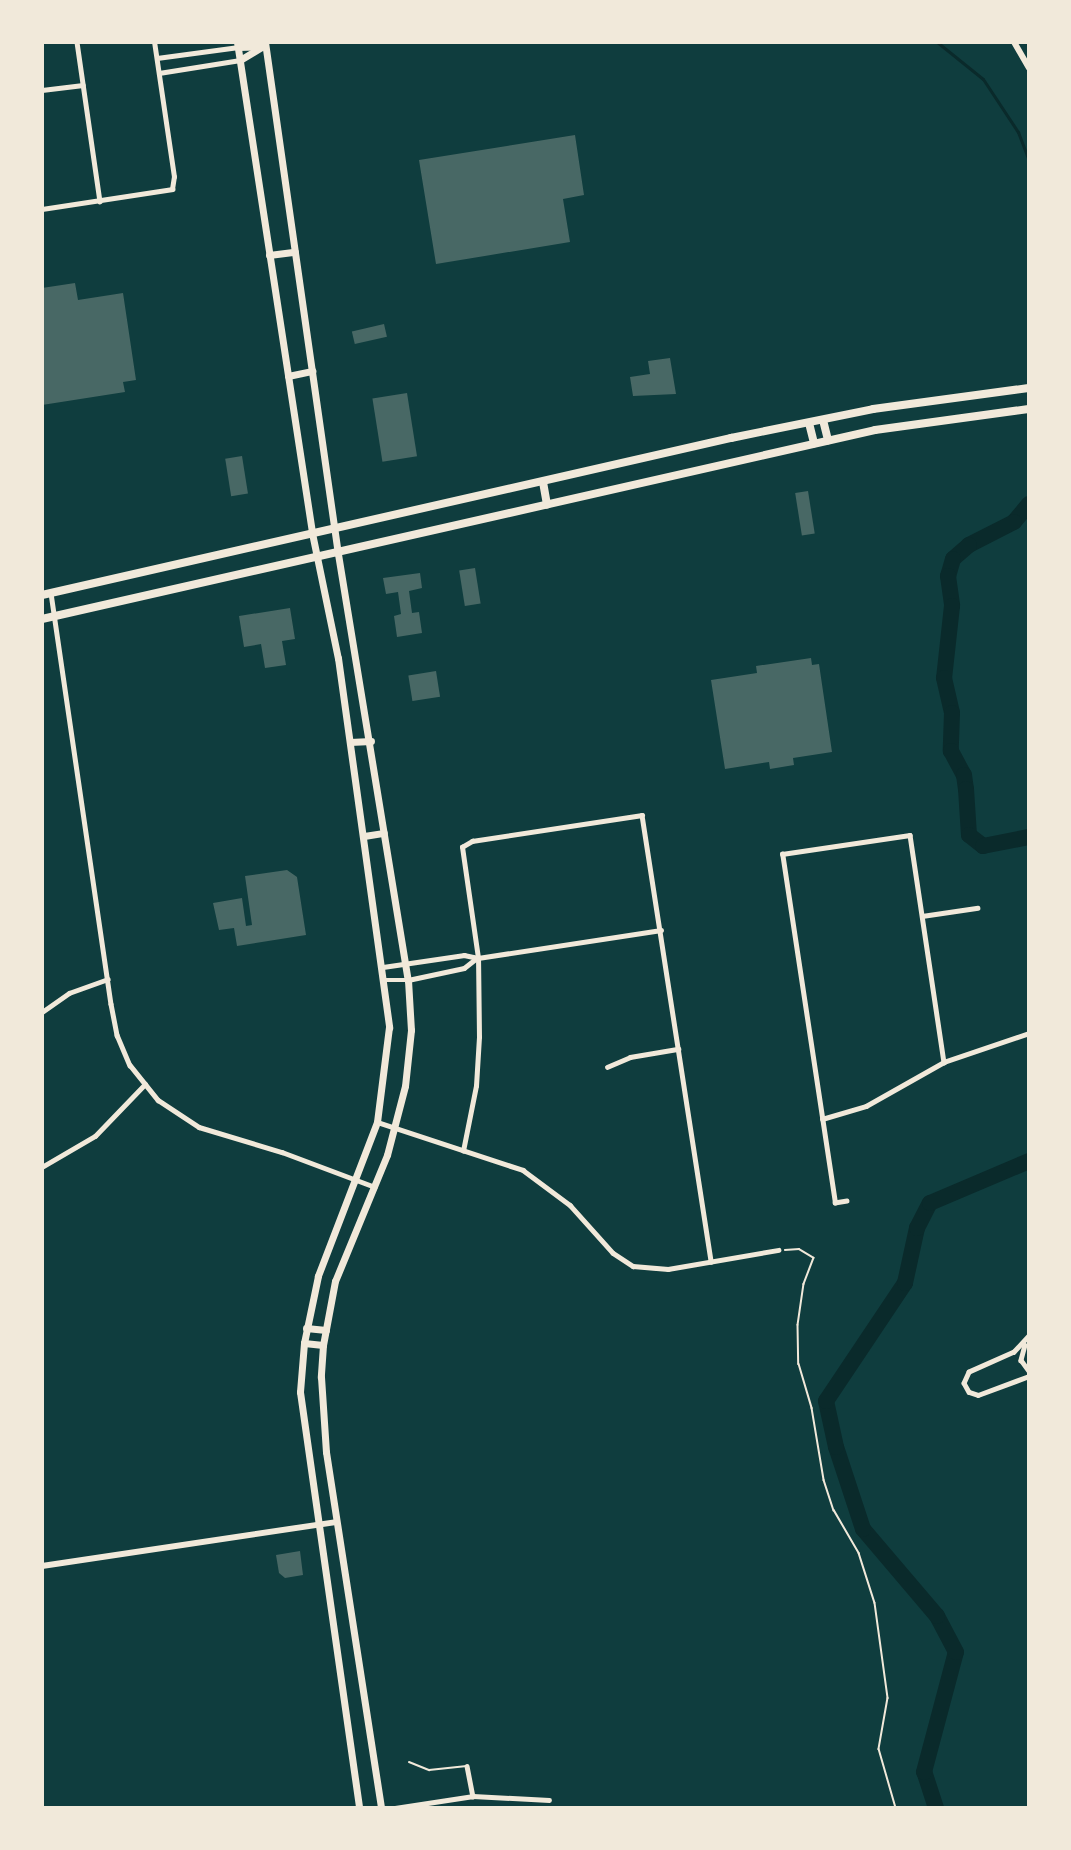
<!DOCTYPE html>
<style>
body{margin:0}
#map{position:relative;width:1071px;height:1850px;overflow:hidden;background:#0f3d3e;font-family:Raleway,sans-serif}
div>[style]{position:absolute}
.stream>*{height:3px;margin:-1.5px;padding:0 1.5px;transform-origin:1.5px;border-radius:1.5px;background:#0a2a2b}
.river>*{height:16px;margin:-8px;padding:0 8px;transform-origin:8px;border-radius:8px;background:#0a2a2b}
.building>*{inset:0;background:#486865;transform-origin:0 0}
.path>*{height:1.5px;margin:-0.75px;padding:0 0.75px;transform-origin:0.75px;border-radius:0.75px;background:#f1e9da}
.service>*{height:2px;margin:-1px;padding:0 1px;transform-origin:1px;border-radius:1px;background:#f1e9da}
.minor>*{height:4.5px;margin:-2.25px;padding:0 2.25px;transform-origin:2.25px;border-radius:2.25px;background:#f1e9da}
.tertiary>*{height:6px;margin:-3px;padding:0 3px;transform-origin:3px;border-radius:3px;background:#f1e9da}
.secondary>*{height:7px;margin:-3.5px;padding:0 3.5px;transform-origin:3.5px;border-radius:3.5px;background:#f1e9da}
.primary>*{height:8px;margin:-4px;padding:0 4px;transform-origin:4px;border-radius:4px;background:#f1e9da}
span{translate:-50% -50%;white-space:nowrap;text-align:center;line-height:1.15;-webkit-text-stroke:6px #f1e9da;paint-order:stroke}
.frame{position:absolute;inset:0;border:44px solid #f1e9da;pointer-events:none}
</style>
<div id="map">
<div class="stream">
<div style="left:937px;top:42px;width:59px;rotate:38.8deg"></div>
<div style="left:983px;top:79px;width:64px;rotate:56.6deg"></div>
<div style="left:1018px;top:132px;width:31px;rotate:69deg"></div>
</div>
<div class="river">
<div style="left:1029px;top:504px;width:23px;rotate:130deg"></div>
<div style="left:1014px;top:522px;width:51px;rotate:152.9deg"></div>
<div style="left:969px;top:545px;width:21px;rotate:139deg"></div>
<div style="left:953px;top:559px;width:18px;rotate:106deg"></div>
<div style="left:948px;top:576px;width:30px;rotate:82deg"></div>
<div style="left:952px;top:606px;width:72px;rotate:96.3deg"></div>
<div style="left:944px;top:678px;width:36px;rotate:77deg"></div>
<div style="left:952px;top:713px;width:38px;rotate:92deg"></div>
<div style="left:951px;top:751px;width:27px;rotate:62deg"></div>
<div style="left:964px;top:775px;width:14px;rotate:82deg"></div>
<div style="left:966px;top:789px;width:46px;rotate:86.3deg"></div>
<div style="left:969px;top:835px;width:18px;rotate:38deg"></div>
<div style="left:983px;top:846px;width:47px;rotate:-11.1deg"></div>
<div style="left:936px;top:1808px;width:38px;rotate:-108deg"></div>
<div style="left:924px;top:1772px;width:124px;rotate:-75.1deg"></div>
<div style="left:956px;top:1652px;width:41px;rotate:-117.8deg"></div>
<div style="left:937px;top:1616px;width:114px;rotate:-130.4deg"></div>
<div style="left:863px;top:1529px;width:86px;rotate:-108.2deg"></div>
<div style="left:836px;top:1447px;width:47px;rotate:-102.3deg"></div>
<div style="left:826px;top:1401px;width:142px;rotate:-56.2deg"></div>
<div style="left:905px;top:1283px;width:56px;rotate:-77.7deg"></div>
<div style="left:917px;top:1228px;width:28px;rotate:-63deg"></div>
<div style="left:930px;top:1203px;width:108px;rotate:-23deg"></div>
</div>
<div class="building">
<div style="clip-path:polygon(575px 135px,584px 195px,563px 199px,570px 242px,436px 264px,419px 160px)"></div>
<div style="clip-path:polygon(75px 283px,78px 300px,123px 293px,136px 380px,123px 382px,125px 392px,42px 405px,42px 288px)"></div>
<div style="left:384px;top:324px;width:13px;height:33px;rotate:77deg"></div>
<div style="clip-path:polygon(670px 358px,676px 394px,633px 396px,630px 377px,650px 374px,648px 361px)"></div>
<div style="left:407px;top:393px;width:64px;height:35px;rotate:81deg"></div>
<div style="left:242px;top:456px;width:38px;height:17px;rotate:81deg"></div>
<div style="left:808px;top:491px;width:43px;height:13px;rotate:81deg"></div>
<div style="left:475px;top:568px;width:36px;height:16px;rotate:81deg"></div>
<div style="clip-path:polygon(420px 573px,422px 588px,409px 591px,412px 613px,419px 612px,422px 633px,397px 637px,394px 616px,401px 614px,398px 592px,386px 594px,383px 578px)"></div>
<div style="clip-path:polygon(290px 608px,295px 639px,282px 641px,286px 665px,265px 668px,261px 644px,244px 647px,239px 616px)"></div>
<div style="clip-path:polygon(811px 658px,812px 665px,819px 664px,832px 752px,793px 758px,794px 765px,770px 769px,769px 762px,725px 769px,711px 680px,757px 673px,756px 666px)"></div>
<div style="left:436px;top:671px;width:26px;height:28px;rotate:81deg"></div>
<div style="clip-path:polygon(287px 870px,297px 877px,306px 935px,237px 946px,234px 928px,219px 930px,213px 903px,242px 898px,246px 926px,252px 925px,245px 876px)"></div>
<div style="clip-path:polygon(300px 1551px,303px 1575px,285px 1578px,279px 1573px,276px 1555px)"></div>
</div>
<div class="path">
<div style="left:785px;top:1250px;width:14px;rotate:-4deg"></div>
<div style="left:799px;top:1249px;width:17px;rotate:31deg"></div>
<div style="left:814px;top:1258px;width:28px;rotate:111deg"></div>
<div style="left:804px;top:1284px;width:41px;rotate:98.3deg"></div>
<div style="left:798px;top:1325px;width:39px;rotate:89deg"></div>
<div style="left:799px;top:1364px;width:46px;rotate:73.5deg"></div>
<div style="left:812px;top:1408px;width:73px;rotate:80.5deg"></div>
<div style="left:824px;top:1480px;width:32px;rotate:72deg"></div>
<div style="left:834px;top:1510px;width:50px;rotate:59.8deg"></div>
<div style="left:859px;top:1553px;width:52px;rotate:72.3deg"></div>
<div style="left:875px;top:1603px;width:96px;rotate:82.2deg"></div>
<div style="left:888px;top:1698px;width:52px;rotate:100deg"></div>
<div style="left:879px;top:1749px;width:61px;rotate:73.9deg"></div>
</div>
<div class="service">
<div style="left:409px;top:1762px;width:22px;rotate:22deg"></div>
<div style="left:429px;top:1770px;width:38px;rotate:-6deg"></div>
</div>
<div class="minor">
<div style="left:77px;top:42px;width:161px;rotate:81.8deg"></div>
<div style="left:157px;top:58px;width:82px;rotate:-7.7deg"></div>
<div style="left:159px;top:73px;width:82px;rotate:-9.1deg"></div>
<div style="left:42px;top:90px;width:41px;rotate:-7deg"></div>
<div style="left:42px;top:209px;width:132px;rotate:-8.7deg"></div>
<div style="left:172px;top:189px;width:12px;rotate:-81deg"></div>
<div style="left:174px;top:177px;width:136px;rotate:-98.4deg"></div>
<div style="left:51px;top:593px;width:415px;rotate:81.7deg"></div>
<div style="left:111px;top:1004px;width:32px;rotate:79deg"></div>
<div style="left:117px;top:1035px;width:33px;rotate:67deg"></div>
<div style="left:130px;top:1065px;width:45px;rotate:51.3deg"></div>
<div style="left:158px;top:1100px;width:49px;rotate:33.4deg"></div>
<div style="left:199px;top:1127px;width:87px;rotate:16.8deg"></div>
<div style="left:282px;top:1152px;width:99px;rotate:20.6deg"></div>
<div style="left:922px;top:916px;width:56px;rotate:-8.3deg"></div>
<div style="left:383px;top:967px;width:82px;rotate:-8.4deg"></div>
<div style="left:464px;top:955px;width:14px;rotate:12deg"></div>
<div style="left:478px;top:958px;width:185px;rotate:-8.7deg"></div>
<div style="left:385px;top:980px;width:23px"></div>
<div style="left:408px;top:980px;width:57px;rotate:-12.1deg"></div>
<div style="left:464px;top:968px;width:16px;rotate:-38deg"></div>
<div style="left:42px;top:1012px;width:33px;rotate:-35deg"></div>
<div style="left:69px;top:993px;width:41px;rotate:-19.7deg"></div>
<div style="left:607px;top:1067px;width:25px;rotate:-23deg"></div>
<div style="left:630px;top:1057px;width:49px;rotate:-9.5deg"></div>
<div style="left:822px;top:1119px;width:46px;rotate:-16.5deg"></div>
<div style="left:866px;top:1106px;width:90px;rotate:-29.4deg"></div>
<div style="left:944px;top:1062px;width:90px;rotate:-18.8deg"></div>
<div style="left:377px;top:1122px;width:154px;rotate:18.2deg"></div>
<div style="left:523px;top:1170px;width:59px;rotate:36.7deg"></div>
<div style="left:570px;top:1205px;width:64px;rotate:48.1deg"></div>
<div style="left:613px;top:1253px;width:24px;rotate:33deg"></div>
<div style="left:633px;top:1266px;width:35px;rotate:5deg"></div>
<div style="left:668px;top:1269px;width:112px;rotate:-9.8deg"></div>
<div style="left:463px;top:1151px;width:66px;rotate:-78.7deg"></div>
<div style="left:476px;top:1086px;width:49px;rotate:-86.5deg"></div>
<div style="left:479px;top:1037px;width:79px;rotate:-90.7deg"></div>
<div style="left:478px;top:958px;width:112px;rotate:-98.2deg"></div>
<div style="left:462px;top:847px;width:12px;rotate:-31deg"></div>
<div style="left:472px;top:841px;width:172px;rotate:-8.7deg"></div>
<div style="left:642px;top:815px;width:452px;rotate:81.2deg"></div>
<div style="left:42px;top:1167px;width:61px;rotate:-30.3deg"></div>
<div style="left:95px;top:1136px;width:72px;rotate:-46.1deg"></div>
<div style="left:847px;top:1201px;width:12px;rotate:171deg"></div>
<div style="left:835px;top:1203px;width:353px;rotate:-98.6deg"></div>
<div style="left:782px;top:854px;width:129px;rotate:-8.4deg"></div>
<div style="left:910px;top:835px;width:230px;rotate:81.5deg"></div>
<div style="left:1029px;top:1336px;width:22px;rotate:133deg"></div>
<div style="left:1014px;top:1352px;width:49px;rotate:156deg"></div>
<div style="left:969px;top:1372px;width:12px;rotate:114deg"></div>
<div style="left:964px;top:1383px;width:10px;rotate:61deg"></div>
<div style="left:969px;top:1392px;width:9px;rotate:18deg"></div>
<div style="left:978px;top:1395px;width:54px;rotate:-20.4deg"></div>
<div style="left:1025px;top:1345px;width:16px;rotate:105deg"></div>
<div style="left:1021px;top:1360px;width:14px;rotate:54deg"></div>
<div style="left:467px;top:1766px;width:31px;rotate:79deg"></div>
<div style="left:395px;top:1808px;width:79px;rotate:-8.7deg"></div>
<div style="left:473px;top:1796px;width:76px;rotate:3deg"></div>
</div>
<div class="tertiary">
<div style="left:1014px;top:42px;width:30px;rotate:60deg"></div>
<div style="left:42px;top:1566px;width:297px;rotate:-8.5deg"></div>
</div>
<div class="secondary">
<div style="left:237px;top:42px;width:497px;rotate:81.3deg"></div>
<div style="left:312px;top:533px;width:128px;rotate:78.3deg"></div>
<div style="left:338px;top:658px;width:373px;rotate:82.1deg"></div>
<div style="left:389px;top:1027px;width:96px;rotate:97.2deg"></div>
<div style="left:377px;top:1122px;width:165px;rotate:111deg"></div>
<div style="left:318px;top:1276px;width:68px;rotate:101.8deg"></div>
<div style="left:304px;top:1343px;width:49px;rotate:94.7deg"></div>
<div style="left:300px;top:1392px;width:420px;rotate:81.9deg"></div>
<div style="left:265px;top:42px;width:517px;rotate:81.89deg"></div>
<div style="left:338px;top:554px;width:432px;rotate:80.7deg"></div>
<div style="left:408px;top:980px;width:50px;rotate:86.6deg"></div>
<div style="left:411px;top:1030px;width:56px;rotate:96.1deg"></div>
<div style="left:405px;top:1086px;width:71px;rotate:104.6deg"></div>
<div style="left:387px;top:1155px;width:136px;rotate:112.4deg"></div>
<div style="left:335px;top:1281px;width:65px;rotate:100.6deg"></div>
<div style="left:323px;top:1345px;width:32px;rotate:94deg"></div>
<div style="left:321px;top:1377px;width:75px;rotate:86.2deg"></div>
<div style="left:326px;top:1452px;width:360px;rotate:81.2deg"></div>
<div style="left:238px;top:47px;width:25px;rotate:-2deg"></div>
<div style="left:240px;top:60px;width:29px;rotate:-31deg"></div>
<div style="left:269px;top:255px;width:26px;rotate:-7deg"></div>
<div style="left:288px;top:376px;width:25px;rotate:-12deg"></div>
<div style="left:350px;top:742px;width:21px;rotate:-3deg"></div>
<div style="left:364px;top:836px;width:20px;rotate:-9deg"></div>
<div style="left:306px;top:1328px;width:20px;rotate:6deg"></div>
<div style="left:304px;top:1343px;width:19px;rotate:6deg"></div>
</div>
<div class="primary">
<div style="left:823px;top:420px;width:21px;rotate:76deg"></div>
<div style="left:809px;top:423px;width:21px;rotate:76deg"></div>
<div style="left:543px;top:482px;width:23px;rotate:80deg"></div>
<div style="left:42px;top:595px;width:707px;rotate:-12.84deg"></div>
<div style="left:731px;top:438px;width:145px;rotate:-11.5deg"></div>
<div style="left:873px;top:409px;width:157px;rotate:-7.7deg"></div>
<div style="left:42px;top:619px;width:854px;rotate:-12.78deg"></div>
<div style="left:875px;top:430px;width:155px;rotate:-7.8deg"></div>
</div>
<div class="frame"></div>
</div>
